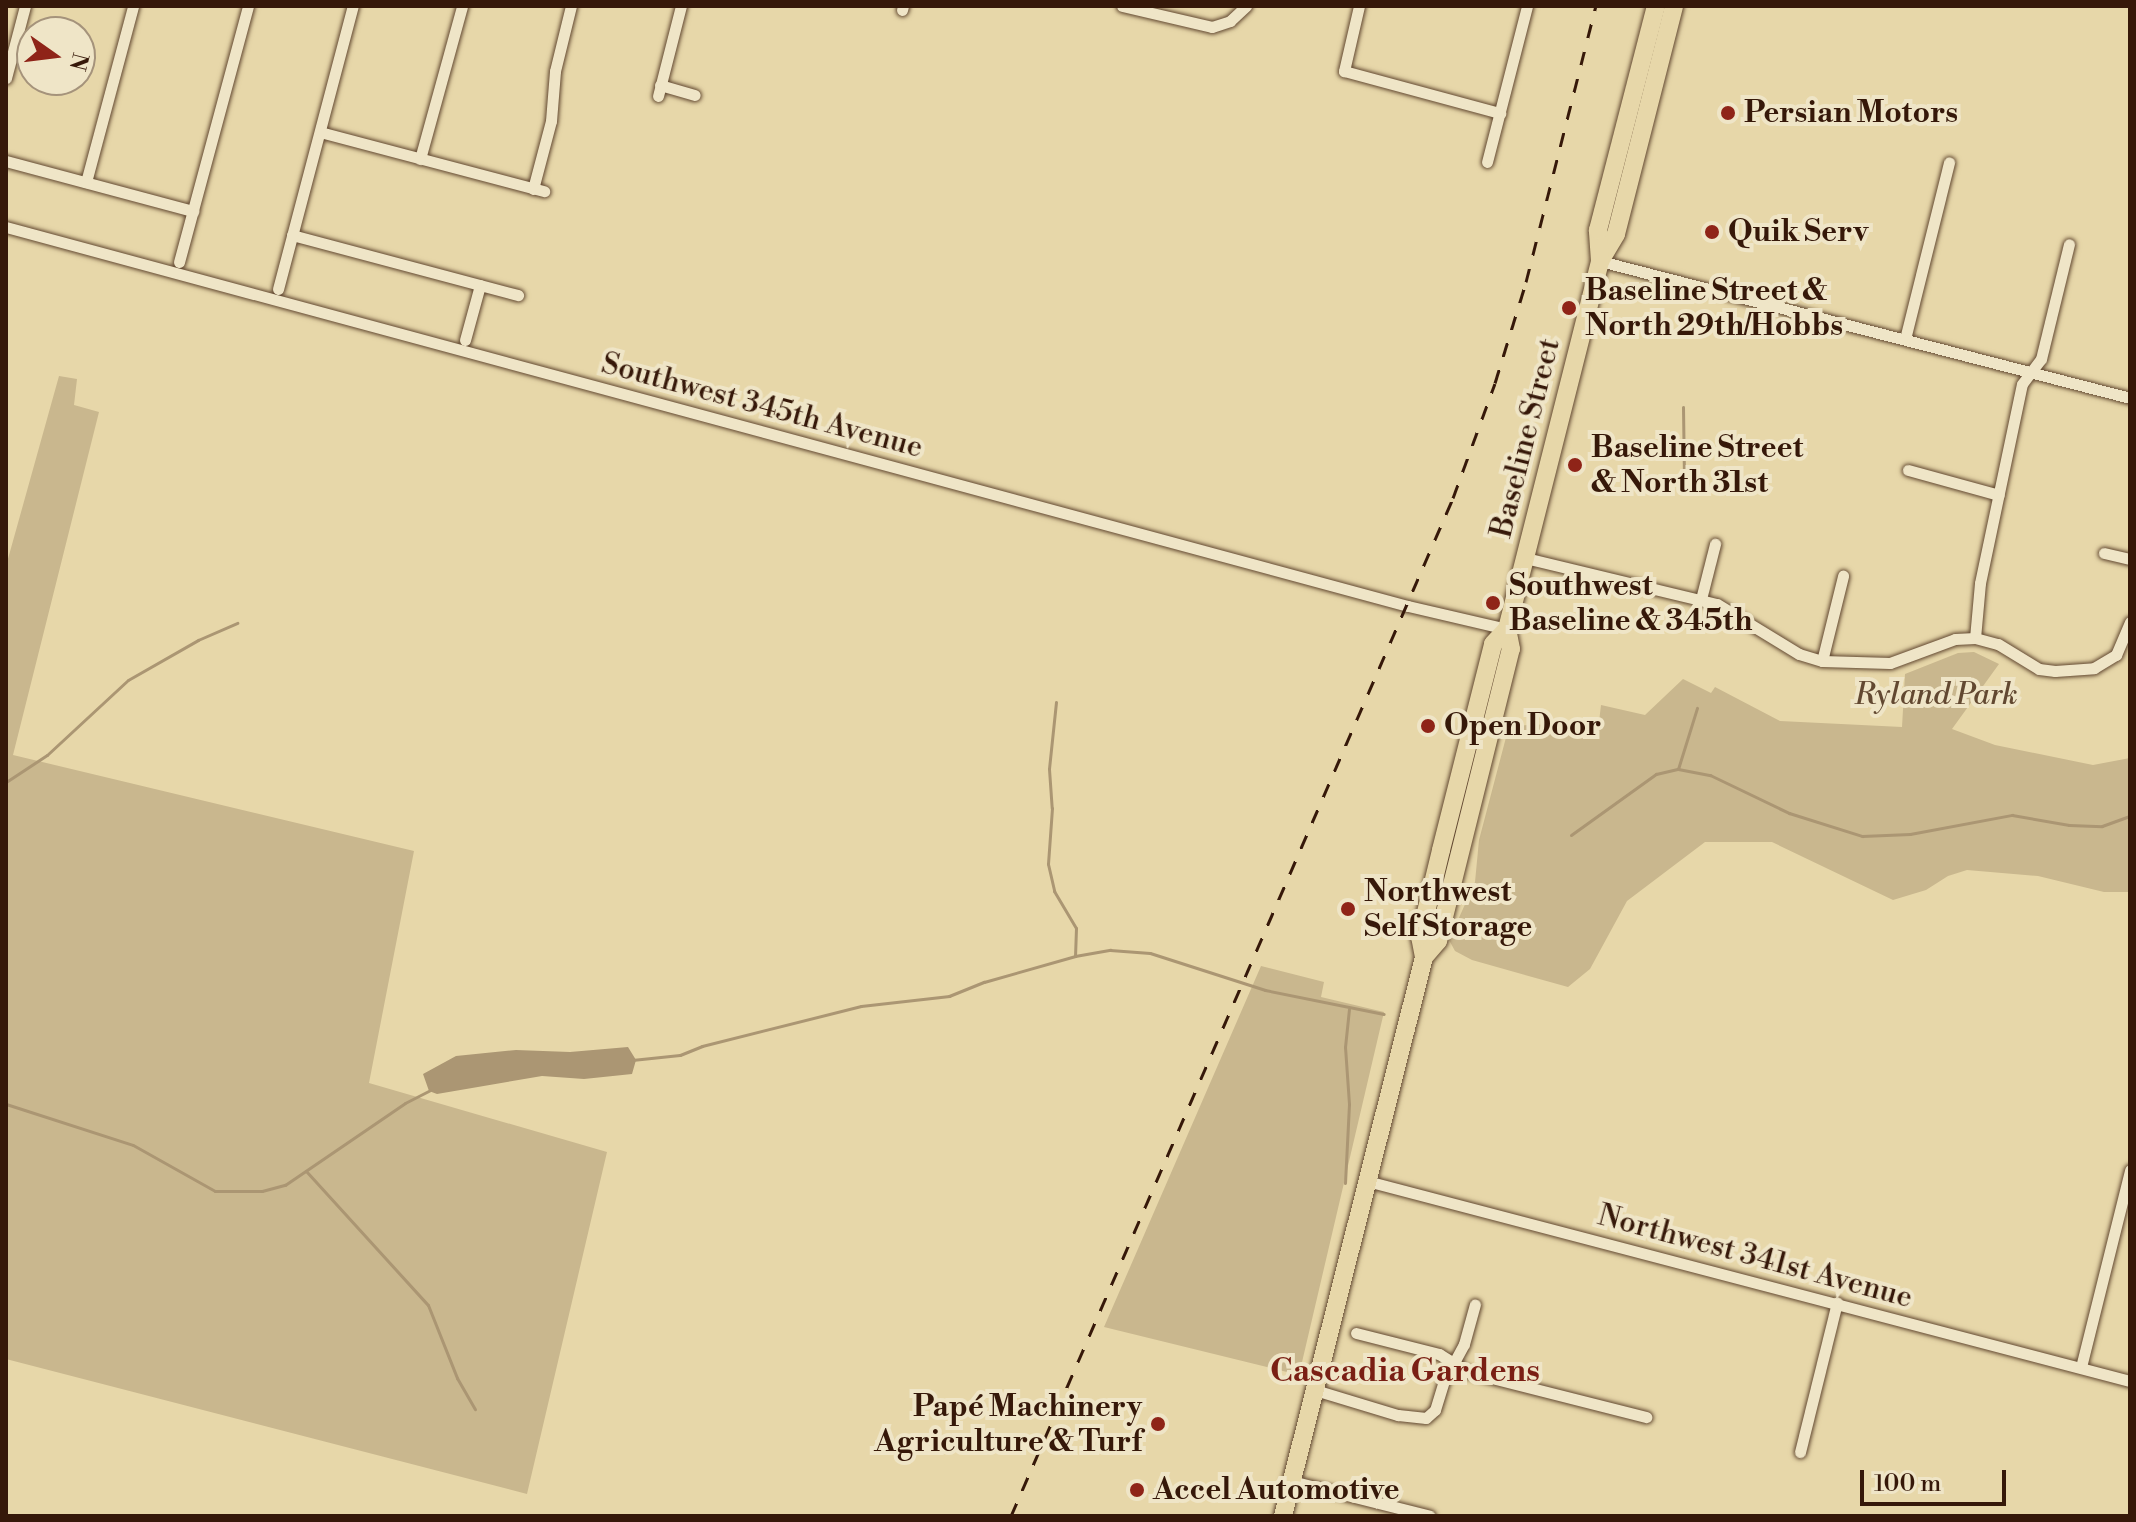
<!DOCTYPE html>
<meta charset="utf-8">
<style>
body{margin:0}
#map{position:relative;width:2136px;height:1522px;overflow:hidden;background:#e7d7a9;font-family:"Libre Bodoni",serif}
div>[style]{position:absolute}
.green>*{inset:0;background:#c9b78e}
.water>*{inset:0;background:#ab9673}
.stream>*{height:3px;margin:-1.5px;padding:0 1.5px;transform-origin:1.5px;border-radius:1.5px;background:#ab9673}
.roads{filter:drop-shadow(0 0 2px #624831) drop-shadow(0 0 2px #624831)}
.minor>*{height:11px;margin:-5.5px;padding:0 5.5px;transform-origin:5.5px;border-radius:5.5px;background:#efe5c7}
.trunk>*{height:18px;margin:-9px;padding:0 9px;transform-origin:9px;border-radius:9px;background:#e7d7a9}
.rail>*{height:3px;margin-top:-1.5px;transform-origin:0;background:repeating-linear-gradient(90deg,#361809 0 14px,transparent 0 28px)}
.dots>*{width:22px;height:22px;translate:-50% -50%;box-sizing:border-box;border:4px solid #efe5c7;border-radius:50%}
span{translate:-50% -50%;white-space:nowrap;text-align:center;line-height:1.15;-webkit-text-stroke:8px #efe5c7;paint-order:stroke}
.poi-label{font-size:30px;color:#361809;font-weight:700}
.left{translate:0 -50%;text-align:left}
.right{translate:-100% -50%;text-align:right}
.street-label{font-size:30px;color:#361809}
.park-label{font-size:30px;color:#624831;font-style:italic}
.neighbourhood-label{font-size:32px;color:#7a1f14;font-weight:700}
.frame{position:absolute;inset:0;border:8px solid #361809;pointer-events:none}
.north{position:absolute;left:16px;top:16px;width:80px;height:80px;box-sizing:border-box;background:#efe5c7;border:2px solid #a5937b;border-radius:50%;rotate:104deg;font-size:22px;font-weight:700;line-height:32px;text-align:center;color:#361809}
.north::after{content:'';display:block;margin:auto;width:28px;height:36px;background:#8f2418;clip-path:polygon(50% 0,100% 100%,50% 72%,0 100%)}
.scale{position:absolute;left:1860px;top:1470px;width:146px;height:36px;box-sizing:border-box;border:4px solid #361809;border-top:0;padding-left:10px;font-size:24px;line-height:28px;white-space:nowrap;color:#361809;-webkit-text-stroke:6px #efe5c7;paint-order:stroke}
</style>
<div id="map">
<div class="green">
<div style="clip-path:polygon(59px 376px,77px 379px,74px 405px,99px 412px,13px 755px,414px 851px,369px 1083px,607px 1152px,527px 1494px,6px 1359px,6px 566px)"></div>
<div style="clip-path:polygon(1974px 652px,1999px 664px,1952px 729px,1995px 745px,2093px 765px,2130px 758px,2129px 892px,2104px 892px,2038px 876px,1967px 870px,1948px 876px,1926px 890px,1893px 900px,1772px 842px,1705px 842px,1627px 901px,1590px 969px,1568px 987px,1472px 960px,1455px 951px,1449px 940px,1475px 882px,1479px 840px,1509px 726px,1599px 722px,1601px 705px,1645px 715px,1683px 679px,1711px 693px,1715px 687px,1780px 721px,1902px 727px,1905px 674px,1958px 653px)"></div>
<div style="clip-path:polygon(1261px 966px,1324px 982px,1321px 997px,1384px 1012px,1299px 1375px,1104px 1327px)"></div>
</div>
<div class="water">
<div style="clip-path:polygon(628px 1047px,636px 1060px,632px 1074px,584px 1079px,542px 1076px,437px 1094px,429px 1091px,423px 1074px,456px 1056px,516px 1050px,570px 1052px)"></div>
</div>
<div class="stream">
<div style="left:1683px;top:407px;width:68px;rotate:89.2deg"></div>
<div style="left:1056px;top:702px;width:67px;rotate:96deg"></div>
<div style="left:1049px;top:769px;width:39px;rotate:86deg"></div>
<div style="left:1052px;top:808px;width:56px;rotate:94.1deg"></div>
<div style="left:1048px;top:864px;width:28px;rotate:77deg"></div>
<div style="left:1054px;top:891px;width:43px;rotate:59.3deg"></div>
<div style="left:1076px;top:928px;width:28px;rotate:92deg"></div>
<div style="left:1678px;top:769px;width:64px;rotate:-72.7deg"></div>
<div style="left:6px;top:782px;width:49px;rotate:-33.4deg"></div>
<div style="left:47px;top:755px;width:110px;rotate:-42.8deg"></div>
<div style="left:128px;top:680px;width:81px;rotate:-29.7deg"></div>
<div style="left:198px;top:640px;width:43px;rotate:-23.6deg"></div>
<div style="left:1571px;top:835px;width:105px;rotate:-35.7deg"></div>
<div style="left:1656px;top:774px;width:23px;rotate:-13deg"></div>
<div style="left:1678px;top:769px;width:33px;rotate:11deg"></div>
<div style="left:1710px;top:775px;width:88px;rotate:25.7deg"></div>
<div style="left:1789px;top:813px;width:77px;rotate:17.5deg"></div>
<div style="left:1862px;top:836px;width:48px;rotate:-2.4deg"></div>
<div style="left:1910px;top:834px;width:104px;rotate:-10.6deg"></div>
<div style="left:2012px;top:815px;width:58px;rotate:10deg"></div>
<div style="left:2069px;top:825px;width:33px;rotate:2deg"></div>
<div style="left:2102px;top:826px;width:30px;rotate:-20deg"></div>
<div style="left:632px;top:1060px;width:48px;rotate:-5.9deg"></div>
<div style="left:680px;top:1055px;width:24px;rotate:-22deg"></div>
<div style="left:702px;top:1046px;width:164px;rotate:-14.1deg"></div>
<div style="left:861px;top:1006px;width:89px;rotate:-6.5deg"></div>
<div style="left:949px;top:996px;width:38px;rotate:-22deg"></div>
<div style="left:984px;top:982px;width:95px;rotate:-15.9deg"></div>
<div style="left:1075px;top:956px;width:36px;rotate:-10deg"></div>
<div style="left:1110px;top:950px;width:40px;rotate:4.3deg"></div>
<div style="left:1150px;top:953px;width:121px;rotate:17.8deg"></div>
<div style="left:1265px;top:990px;width:121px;rotate:11.4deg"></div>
<div style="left:6px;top:1104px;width:133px;rotate:17.9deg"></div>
<div style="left:133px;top:1145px;width:94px;rotate:29.3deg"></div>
<div style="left:215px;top:1191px;width:47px"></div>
<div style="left:262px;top:1191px;width:24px;rotate:-15deg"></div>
<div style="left:285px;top:1185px;width:145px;rotate:-34.3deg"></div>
<div style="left:405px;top:1103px;width:28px;rotate:-27deg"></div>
<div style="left:306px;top:1171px;width:181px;rotate:47.7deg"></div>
<div style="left:428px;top:1305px;width:79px;rotate:68.3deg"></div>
<div style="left:457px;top:1378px;width:36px;rotate:60deg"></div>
<div style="left:1345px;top:1183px;width:79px;rotate:-87.1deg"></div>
<div style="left:1349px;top:1104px;width:57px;rotate:-94deg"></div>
<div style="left:1345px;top:1047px;width:38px;rotate:-84deg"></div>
</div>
<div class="roads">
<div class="minor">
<div style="left:1122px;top:6px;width:92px;rotate:13.1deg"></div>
<div style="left:1212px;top:27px;width:19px;rotate:-18deg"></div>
<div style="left:1230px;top:21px;width:22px;rotate:-43deg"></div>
<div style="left:1359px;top:6px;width:67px;rotate:103deg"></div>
<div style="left:1344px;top:71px;width:162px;rotate:15.1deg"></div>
<div style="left:902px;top:10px;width:4px;rotate:-76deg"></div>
<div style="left:6px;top:78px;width:74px;rotate:-75.2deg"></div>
<div style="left:660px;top:85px;width:36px;rotate:16deg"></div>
<div style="left:658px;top:96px;width:93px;rotate:-75.7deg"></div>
<div style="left:320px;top:132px;width:232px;rotate:14.8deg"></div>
<div style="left:420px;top:159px;width:159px;rotate:-74.6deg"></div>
<div style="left:6px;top:161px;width:194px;rotate:15deg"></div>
<div style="left:1487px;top:162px;width:161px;rotate:-75.6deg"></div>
<div style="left:86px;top:182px;width:182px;rotate:-75deg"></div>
<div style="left:533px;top:189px;width:70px;rotate:-75.2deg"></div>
<div style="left:551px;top:121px;width:50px;rotate:-85.4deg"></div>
<div style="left:555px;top:71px;width:67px;rotate:-76.2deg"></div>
<div style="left:6px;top:227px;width:1452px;rotate:15.13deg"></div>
<div style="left:1408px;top:606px;width:102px;rotate:13.1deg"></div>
<div style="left:292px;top:235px;width:234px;rotate:14.9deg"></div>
<div style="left:1600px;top:261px;width:547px;rotate:14.49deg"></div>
<div style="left:179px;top:262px;width:265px;rotate:-74.9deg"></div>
<div style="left:278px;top:289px;width:293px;rotate:-75.2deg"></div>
<div style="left:1905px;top:339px;width:182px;rotate:-76deg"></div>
<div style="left:465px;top:340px;width:57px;rotate:-74.7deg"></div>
<div style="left:1908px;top:470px;width:94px;rotate:15.4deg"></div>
<div style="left:2104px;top:553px;width:27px;rotate:13deg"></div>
<div style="left:1525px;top:558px;width:197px;rotate:13.5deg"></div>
<div style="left:1717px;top:604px;width:96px;rotate:31.4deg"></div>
<div style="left:1799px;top:654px;width:24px;rotate:17deg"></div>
<div style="left:1822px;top:661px;width:68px;rotate:1.7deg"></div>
<div style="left:1890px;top:663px;width:69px;rotate:-20.3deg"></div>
<div style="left:1955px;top:639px;width:20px;rotate:-3deg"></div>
<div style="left:1975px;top:638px;width:24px;rotate:15deg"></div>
<div style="left:1998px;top:644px;width:48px;rotate:31.4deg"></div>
<div style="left:2039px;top:669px;width:16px;rotate:7deg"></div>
<div style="left:2055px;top:671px;width:39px;rotate:-4deg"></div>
<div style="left:2094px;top:668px;width:26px;rotate:-31deg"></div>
<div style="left:2116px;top:655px;width:36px;rotate:-67deg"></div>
<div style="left:1701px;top:599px;width:57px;rotate:-75.7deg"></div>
<div style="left:1975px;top:638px;width:55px;rotate:-84.8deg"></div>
<div style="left:1980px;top:583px;width:203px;rotate:-78.1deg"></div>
<div style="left:2022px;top:384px;width:31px;rotate:-53deg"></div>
<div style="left:2041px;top:359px;width:118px;rotate:-76.3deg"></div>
<div style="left:1822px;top:661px;width:88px;rotate:-76.1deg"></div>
<div style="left:1367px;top:1181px;width:789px;rotate:14.69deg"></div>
<div style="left:1356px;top:1333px;width:86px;rotate:14.2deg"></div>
<div style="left:1439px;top:1354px;width:34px;rotate:32deg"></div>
<div style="left:1468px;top:1372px;width:184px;rotate:14.2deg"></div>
<div style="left:2081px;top:1367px;width:203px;rotate:-76deg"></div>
<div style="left:1315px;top:1390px;width:87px;rotate:16.8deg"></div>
<div style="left:1398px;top:1415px;width:28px;rotate:6deg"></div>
<div style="left:1426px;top:1418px;width:12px;rotate:-42deg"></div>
<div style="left:1435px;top:1410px;width:30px;rotate:-73deg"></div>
<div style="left:1444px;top:1381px;width:42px;rotate:-61.6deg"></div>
<div style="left:1464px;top:1344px;width:41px;rotate:-74.6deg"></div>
<div style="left:1800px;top:1452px;width:154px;rotate:-76.1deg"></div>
<div style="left:1291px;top:1481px;width:143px;rotate:14.1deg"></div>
</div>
<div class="trunk">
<div style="left:1600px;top:261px;width:31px;rotate:-59deg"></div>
<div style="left:1616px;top:234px;width:235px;rotate:-75.7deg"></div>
<div style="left:1424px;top:957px;width:20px;rotate:-101deg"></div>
<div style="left:1420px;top:937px;width:89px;rotate:-76.4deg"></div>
<div style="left:1441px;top:850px;width:212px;rotate:-75.8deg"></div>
<div style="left:1493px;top:644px;width:21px;rotate:-47deg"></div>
<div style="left:1283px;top:1516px;width:577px;rotate:-75.84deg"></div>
<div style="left:1424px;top:957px;width:21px;rotate:-49deg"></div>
<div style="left:1438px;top:941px;width:301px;rotate:-76deg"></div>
<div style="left:1511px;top:649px;width:20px;rotate:-101deg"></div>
<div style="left:1507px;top:629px;width:380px;rotate:-75.8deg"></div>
<div style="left:1600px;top:261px;width:31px;rotate:-94deg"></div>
<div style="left:1598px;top:230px;width:231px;rotate:-75.5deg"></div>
</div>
</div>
<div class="rail">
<div style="left:1011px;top:1516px;width:1110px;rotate:-66.53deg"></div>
<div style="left:1453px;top:498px;width:122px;rotate:-69.9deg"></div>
<div style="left:1495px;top:383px;width:106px;rotate:-72.9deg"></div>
<div style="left:1526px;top:282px;width:285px;rotate:-75.8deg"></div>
</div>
<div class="dots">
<div style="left:1728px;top:113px;background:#8f2418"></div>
<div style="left:1712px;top:232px;background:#8f2418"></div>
<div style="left:1569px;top:308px;background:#8f2418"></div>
<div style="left:1575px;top:465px;background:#8f2418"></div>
<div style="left:1493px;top:603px;background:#8f2418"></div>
<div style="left:1428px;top:726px;background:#8f2418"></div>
<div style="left:1348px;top:909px;background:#8f2418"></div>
<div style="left:1158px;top:1424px;background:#8f2418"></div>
<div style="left:1137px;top:1490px;background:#8f2418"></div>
</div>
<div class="poi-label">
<span class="left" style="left:1744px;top:113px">Persian Motors</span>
<span class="left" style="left:1728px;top:232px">Quik Serv</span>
<span class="left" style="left:1585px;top:308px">Baseline Street &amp;<br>North 29th/Hobbs</span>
<span class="left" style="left:1591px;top:465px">Baseline Street<br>&amp; North 31st</span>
<span class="left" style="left:1509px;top:603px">Southwest<br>Baseline &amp; 345th</span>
<span class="left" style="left:1444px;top:726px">Open Door</span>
<span class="left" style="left:1364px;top:909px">Northwest<br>Self Storage</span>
<span class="right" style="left:1142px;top:1424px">Papé Machinery<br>Agriculture &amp; Turf</span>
<span class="left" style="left:1153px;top:1490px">Accel Automotive</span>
</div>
<div class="street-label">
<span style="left:762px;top:406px;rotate:15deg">Southwest 345th Avenue</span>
<span style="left:1526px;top:438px;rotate:-76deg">Baseline Street</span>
<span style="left:1755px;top:1257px;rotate:15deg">Northwest 341st Avenue</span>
</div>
<div class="park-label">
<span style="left:1936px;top:695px">Ryland Park</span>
</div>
<div class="neighbourhood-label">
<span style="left:1405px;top:1371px">Cascadia Gardens</span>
</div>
<div class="frame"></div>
<div class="north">N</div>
<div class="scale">100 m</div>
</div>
